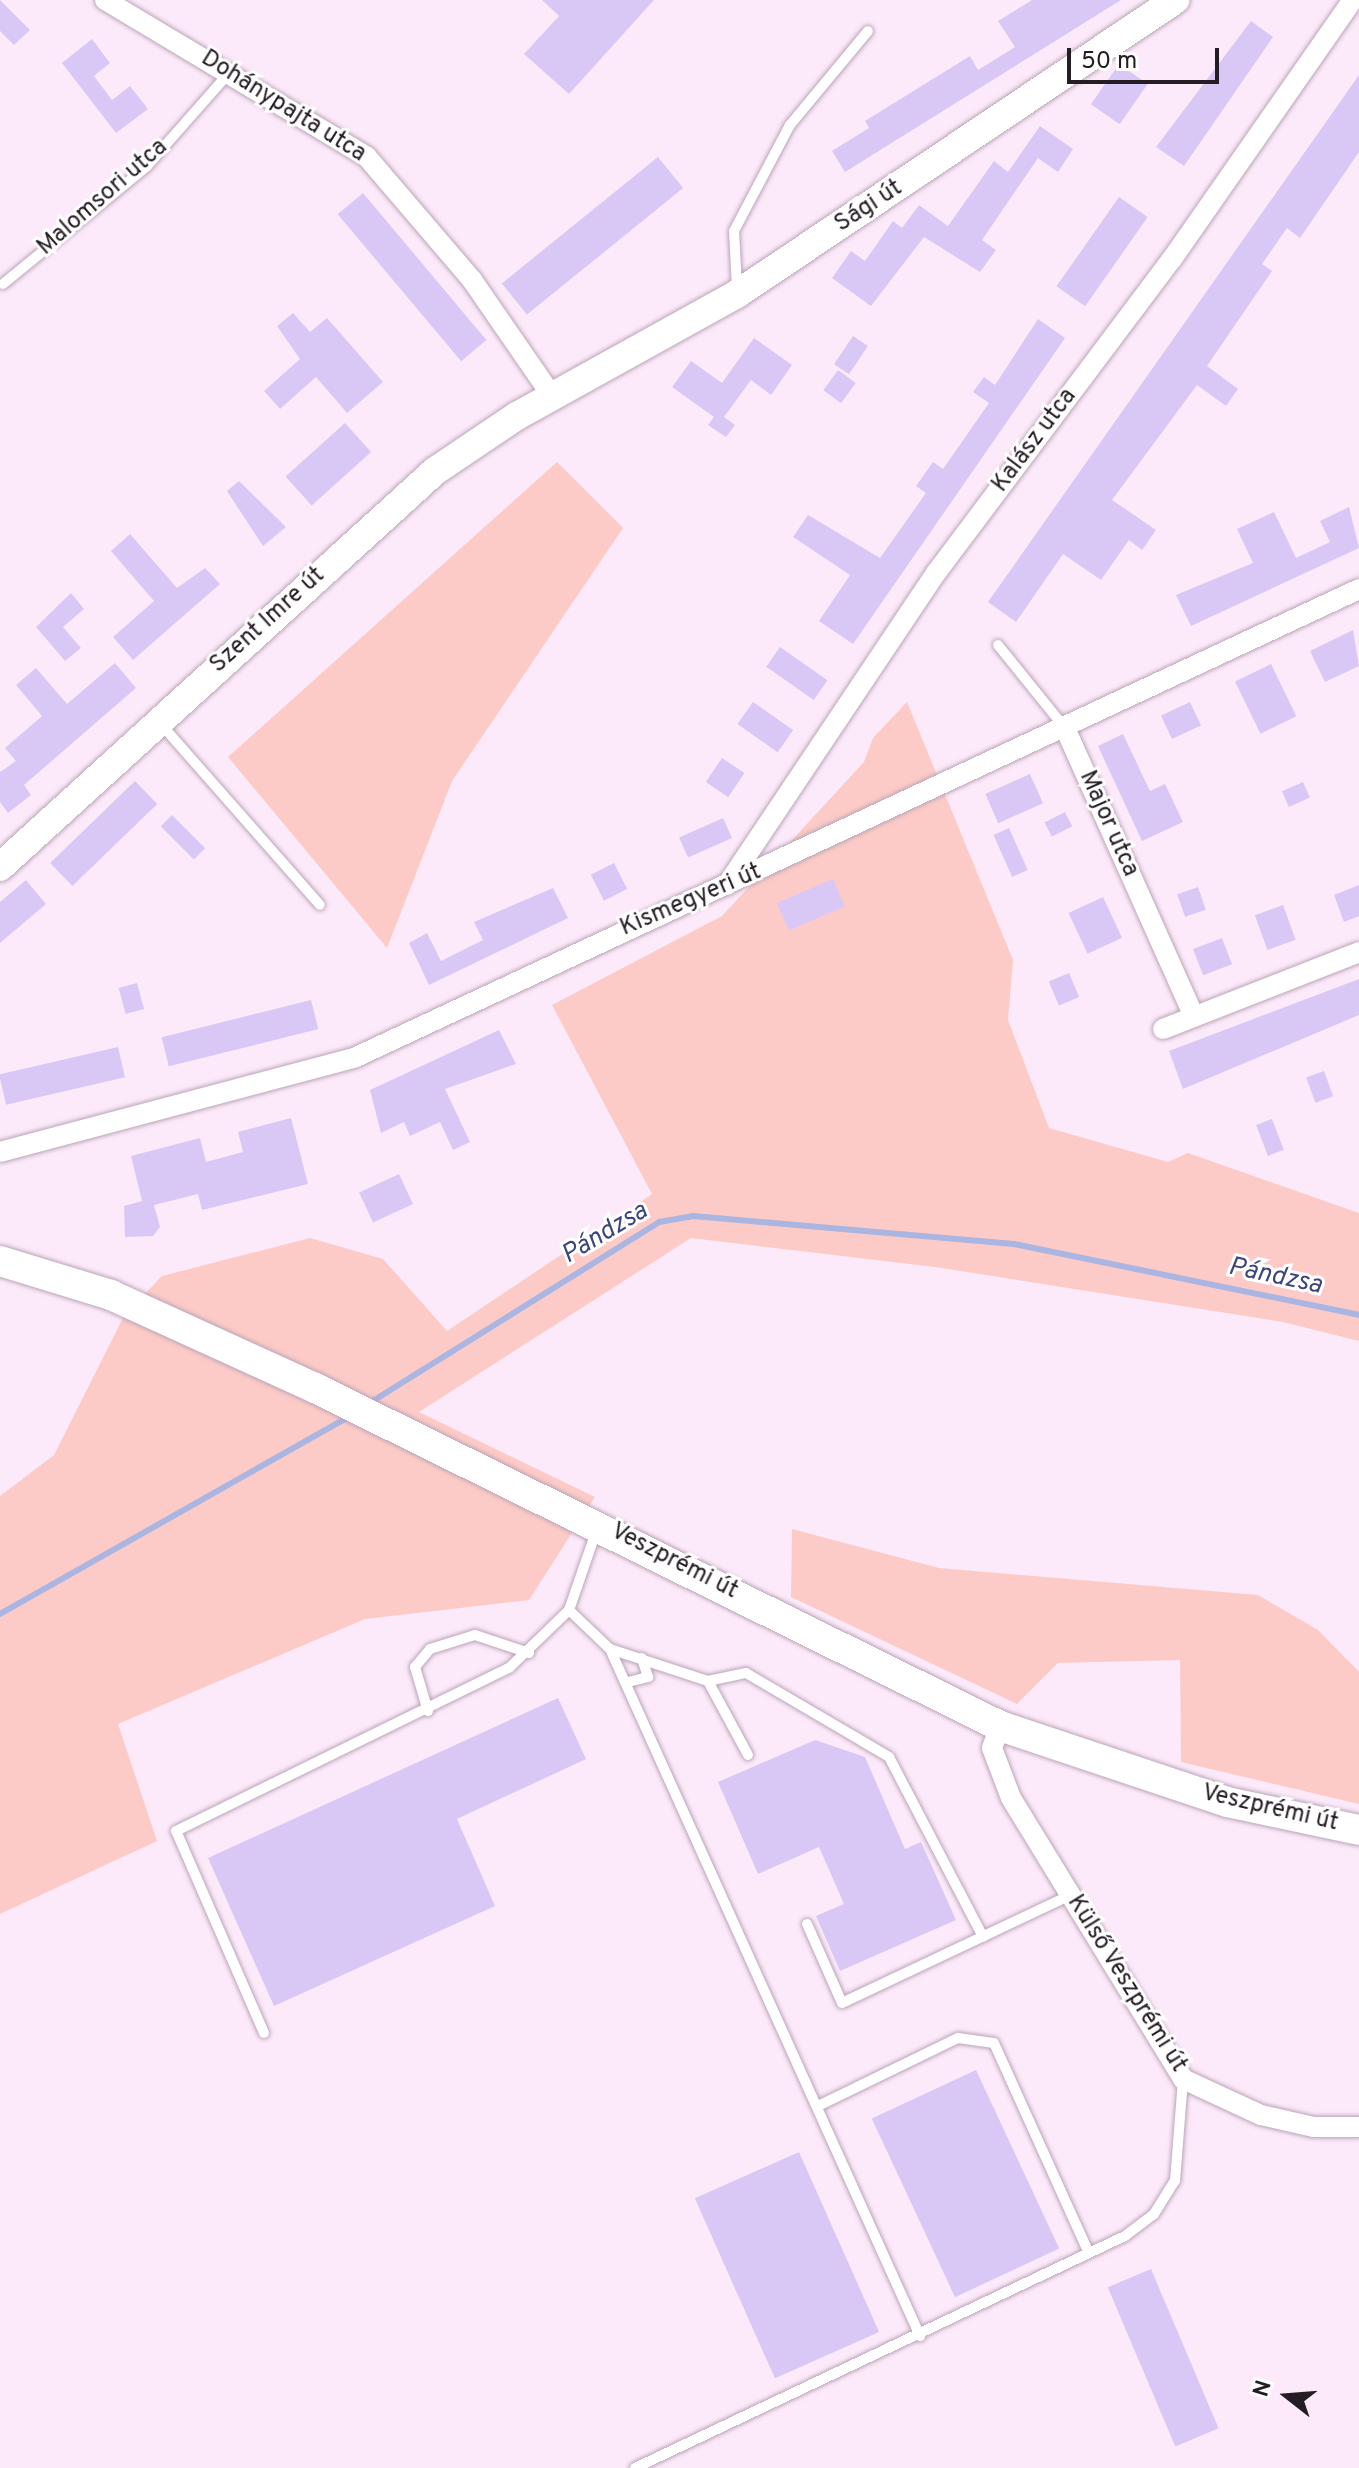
<!DOCTYPE html>
<meta charset="utf-8">
<style>
body{margin:0}
#map{position:relative;width:1359px;height:2468px;overflow:hidden;background:#fceafa;font-family:Overpass,sans-serif}
div>[style]{position:absolute}
.green>*{inset:0;background:#fccbc7}
.stream>*{height:6px;margin:-3px;padding:0 3px;transform-origin:3px;border-radius:3px;background:#abb5e2}
.building>*{inset:0;background:#d9c8f5;transform-origin:0 0}
.roads{filter:drop-shadow(0 0 2px #bba5b8) drop-shadow(0 0 2px #bba5b8)}
.service>*{height:10px;margin:-5px;padding:0 5px;transform-origin:5px;border-radius:5px;background:#fff}
.minor>*{height:20px;margin:-10px;padding:0 10px;transform-origin:10px;border-radius:10px;background:#fff}
.secondary>*{height:28px;margin:-14px;padding:0 14px;transform-origin:14px;border-radius:14px;background:#fff}
.primary>*{height:30px;margin:-15px;padding:0 15px;transform-origin:15px;border-radius:15px;background:#fff}
span{translate:-50% -50%;white-space:nowrap;text-align:center;line-height:1.15;-webkit-text-stroke:6px #fff;paint-order:stroke}
.street-label{font-size:24px;color:#251d24}
.water-label{font-size:26px;color:#3c457e;font-style:italic}
.north{position:absolute;left:1247px;top:2356px;width:80px;height:80px;-webkit-text-stroke:6px #fff;paint-order:stroke;rotate:287deg;font-size:22px;font-weight:700;line-height:32px;text-align:center;color:#251d24}
.north::after{content:'';display:block;margin:auto;width:28px;height:36px;background:#251d24;clip-path:polygon(50% 0,100% 100%,50% 72%,0 100%)}
.scale{position:absolute;left:1067px;top:48px;width:152px;height:36px;box-sizing:border-box;border:4px solid #251d24;border-top:0;padding-left:10px;font-size:24px;line-height:28px;white-space:nowrap;color:#251d24;-webkit-text-stroke:6px #fff;paint-order:stroke}
</style>
<div id="map">
<div class="green">
<div style="clip-path:polygon(557px 462px,623px 528px,452px 781px,387px 948px,228px 757px)"></div>
<div style="clip-path:polygon(907px 702px,1013px 960px,1008px 1020px,1049px 1128px,1168px 1162px,1188px 1153px,1359px 1213px,1359px 1341px,1283px 1322px,935px 1267px,691px 1238px,419px 1412px,595px 1497px,529px 1600px,365px 1619px,118px 1724px,157px 1841px,0 1914px,0 1496px,54px 1455px,124px 1316px,162px 1276px,310px 1238px,383px 1259px,447px 1331px,652px 1194px,552px 1005px,722px 916px,864px 762px,873px 738px)"></div>
<div style="clip-path:polygon(792px 1529px,939px 1568px,1258px 1595px,1318px 1630px,1359px 1672px,1359px 1804px,1181px 1762px,1180px 1660px,1058px 1663px,1017px 1704px,791px 1597px)"></div>
</div>
<div class="stream">
<div style="left:368px;top:1404px;width:343px;rotate:-32deg"></div>
<div style="left:659px;top:1222px;width:35px;rotate:-10deg"></div>
<div style="left:693px;top:1216px;width:322px;rotate:5deg"></div>
<div style="left:1014px;top:1244px;width:352px;rotate:11.6deg"></div>
<div style="left:0;top:1614px;width:400px;rotate:-29.5deg"></div>
</div>
<div class="building">
<div style="clip-path:polygon(0 0,30px 30px,14px 45px,0 31px)"></div>
<div style="clip-path:polygon(542px 0,654px 0,569px 94px,524px 54px,559px 16px)"></div>
<div style="clip-path:polygon(1032px 0,1121px 0,845px 172px,832px 151px,869px 128px,865px 121px,970px 56px,978px 70px,1015px 47px,998px 21px)"></div>
<div style="clip-path:polygon(1251px 21px,1273px 37px,1184px 166px,1156px 147px)"></div>
<div style="clip-path:polygon(92px 39px,110px 63px,94px 76px,112px 100px,130px 86px,148px 109px,116px 133px,62px 63px)"></div>
<div style="left:1119px;top:64px;width:35px;height:49px;rotate:35deg"></div>
<div style="clip-path:polygon(1359px 75px,1359px 152px,1300px 238px,1287px 228px,1262px 264px,1272px 271px,1207px 366px,1238px 389px,1226px 406px,1197px 385px,1112px 500px,1156px 530px,1142px 550px,1129px 540px,1101px 580px,1063px 554px,1016px 622px,988px 602px)"></div>
<div style="clip-path:polygon(1040px 126px,1073px 149px,1058px 172px,1038px 158px,982px 240px,996px 250px,980px 272px,924px 237px,871px 306px,832px 278px,851px 251px,865px 261px,893px 221px,902px 228px,919px 205px,948px 226px,994px 161px,1008px 172px)"></div>
<div style="left:658px;top:157px;width:40px;height:201px;rotate:51deg"></div>
<div style="left:363px;top:193px;width:192px;height:33px;rotate:50deg"></div>
<div style="left:1119px;top:197px;width:35px;height:109px;rotate:35deg"></div>
<div style="clip-path:polygon(293px 313px,310px 332px,327px 318px,383px 382px,347px 413px,316px 377px,280px 409px,264px 391px,300px 359px,277px 326px)"></div>
<div style="clip-path:polygon(1038px 319px,1065px 338px,853px 644px,819px 621px,850px 575px,793px 537px,808px 515px,880px 558px,926px 493px,916px 486px,933px 462px,943px 469px,989px 403px,973px 392px,984px 377px,995px 385px)"></div>
<div style="left:853px;top:336px;width:18px;height:34px;rotate:34deg"></div>
<div style="clip-path:polygon(754px 338px,792px 365px,771px 395px,751px 380px,724px 417px,735px 425px,726px 437px,708px 425px,714px 417px,672px 387px,691px 361px,722px 383px)"></div>
<div style="left:838px;top:370px;width:22px;height:25px;rotate:36deg"></div>
<div style="left:345px;top:423px;width:39px;height:80px;rotate:48deg"></div>
<div style="clip-path:polygon(239px 481px,286px 527px,263px 546px,227px 491px)"></div>
<div style="clip-path:polygon(1349px 507px,1359px 548px,1191px 626px,1176px 595px,1253px 563px,1237px 529px,1274px 512px,1296px 558px,1330px 542px,1320px 521px)"></div>
<div style="clip-path:polygon(130px 534px,177px 588px,205px 568px,220px 584px,133px 660px,113px 637px,154px 601px,111px 551px)"></div>
<div style="clip-path:polygon(71px 593px,84px 609px,63px 627px,81px 648px,65px 661px,36px 627px)"></div>
<div style="clip-path:polygon(1353px 630px,1359px 666px,1325px 682px,1310px 651px)"></div>
<div style="left:780px;top:647px;width:58px;height:24px;rotate:35deg"></div>
<div style="clip-path:polygon(115px 663px,136px 688px,24px 785px,31px 795px,8px 813px,0 802px,0 772px,16px 761px,5px 748px,42px 716px,16px 685px,36px 668px,67px 704px)"></div>
<div style="left:1271px;top:664px;width:58px;height:40px;rotate:64deg"></div>
<div style="left:753px;top:702px;width:49px;height:27px;rotate:35deg"></div>
<div style="left:1190px;top:702px;width:26px;height:32px;rotate:65deg"></div>
<div style="clip-path:polygon(1123px 734px,1150px 791px,1165px 784px,1183px 822px,1142px 841px,1098px 746px)"></div>
<div style="left:722px;top:758px;width:27px;height:29px;rotate:34deg"></div>
<div style="left:1030px;top:774px;width:32px;height:49px;rotate:66deg"></div>
<div style="left:135px;top:781px;width:32px;height:118px;rotate:46deg"></div>
<div style="left:1303px;top:782px;width:17px;height:23px;rotate:66deg"></div>
<div style="left:1065px;top:812px;width:16px;height:23px;rotate:63deg"></div>
<div style="left:172px;top:815px;width:47px;height:16px;rotate:45deg"></div>
<div style="left:723px;top:818px;width:22px;height:48px;rotate:66deg"></div>
<div style="left:1009px;top:828px;width:46px;height:17px;rotate:66deg"></div>
<div style="left:614px;top:863px;width:29px;height:26px;rotate:63deg"></div>
<div style="left:833px;top:879px;width:30px;height:61px;rotate:67deg"></div>
<div style="clip-path:polygon(26px 880px,46px 904px,0 943px,0 902px)"></div>
<div style="clip-path:polygon(1359px 885px,1359px 916px,1344px 922px,1334px 895px)"></div>
<div style="left:1198px;top:887px;width:24px;height:22px;rotate:71deg"></div>
<div style="clip-path:polygon(553px 888px,568px 918px,429px 985px,409px 943px,427px 933px,441px 961px,483px 940px,474px 922px)"></div>
<div style="left:1103px;top:897px;width:45px;height:38px;rotate:65deg"></div>
<div style="left:1283px;top:905px;width:37px;height:30px;rotate:70deg"></div>
<div style="left:1222px;top:938px;width:28px;height:31px;rotate:69deg"></div>
<div style="left:1069px;top:973px;width:26px;height:22px;rotate:67deg"></div>
<div style="clip-path:polygon(1359px 979px,1359px 1015px,1183px 1089px,1169px 1051px)"></div>
<div style="left:137px;top:983px;width:27px;height:19px;rotate:75deg"></div>
<div style="left:311px;top:1000px;width:30px;height:154px;rotate:76deg"></div>
<div style="clip-path:polygon(499px 1030px,516px 1064px,445px 1089px,470px 1142px,453px 1150px,440px 1122px,410px 1136px,404px 1122px,381px 1133px,370px 1090px)"></div>
<div style="left:118px;top:1047px;width:31px;height:122px;rotate:77deg"></div>
<div style="left:1324px;top:1071px;width:27px;height:19px;rotate:70deg"></div>
<div style="clip-path:polygon(291px 1118px,308px 1184px,202px 1210px,198px 1194px,154px 1205px,160px 1227px,153px 1236px,125px 1237px,124px 1206px,142px 1201px,131px 1156px,200px 1138px,206px 1162px,243px 1152px,238px 1132px)"></div>
<div style="left:1272px;top:1119px;width:33px;height:17px;rotate:69deg"></div>
<div style="left:399px;top:1174px;width:33px;height:44px;rotate:65deg"></div>
<div style="clip-path:polygon(558px 1698px,586px 1759px,457px 1819px,495px 1906px,274px 2006px,208px 1858px)"></div>
<div style="clip-path:polygon(815px 1740px,865px 1757px,905px 1849px,921px 1842px,956px 1920px,840px 1971px,816px 1916px,844px 1904px,819px 1847px,758px 1874px,718px 1782px)"></div>
<div style="left:976px;top:2070px;width:197px;height:115px;rotate:65deg"></div>
<div style="left:799px;top:2152px;width:197px;height:114px;rotate:66deg"></div>
<div style="left:1151px;top:2269px;width:173px;height:47px;rotate:67deg"></div>
</div>
<div class="roads">
<div class="service">
<div style="left:3px;top:284px;width:186px;rotate:-39.3deg"></div>
<div style="left:147px;top:166px;width:124px;rotate:-48.6deg"></div>
<div style="left:737px;top:288px;width:57px;rotate:-93deg"></div>
<div style="left:734px;top:231px;width:120px;rotate:-62.2deg"></div>
<div style="left:790px;top:125px;width:122px;rotate:-50.3deg"></div>
<div style="left:998px;top:645px;width:107px;rotate:51.1deg"></div>
<div style="left:160px;top:723px;width:242px;rotate:48.7deg"></div>
<div style="left:569px;top:1610px;width:57px;rotate:43.6deg"></div>
<div style="left:610px;top:1649px;width:103px;rotate:18.1deg"></div>
<div style="left:708px;top:1681px;width:84px;rotate:61.6deg"></div>
<div style="left:610px;top:1649px;width:754px;rotate:65.71deg"></div>
<div style="left:708px;top:1681px;width:39px;rotate:-12deg"></div>
<div style="left:746px;top:1673px;width:166px;rotate:30.4deg"></div>
<div style="left:889px;top:1757px;width:203px;rotate:62.4deg"></div>
<div style="left:628px;top:1682px;width:21px;rotate:-14deg"></div>
<div style="left:648px;top:1677px;width:20px;rotate:-108deg"></div>
<div style="left:428px;top:1711px;width:46px;rotate:-106.5deg"></div>
<div style="left:415px;top:1667px;width:23px;rotate:-50deg"></div>
<div style="left:430px;top:1649px;width:47px;rotate:-17.3deg"></div>
<div style="left:475px;top:1635px;width:57px;rotate:18.4deg"></div>
<div style="left:807px;top:1924px;width:86px;rotate:66.1deg"></div>
<div style="left:842px;top:2003px;width:252px;rotate:-25.3deg"></div>
<div style="left:264px;top:2033px;width:220px;rotate:-113.5deg"></div>
<div style="left:176px;top:1831px;width:371px;rotate:-26.1deg"></div>
<div style="left:509px;top:1668px;width:83px;rotate:-44deg"></div>
<div style="left:569px;top:1610px;width:86px;rotate:-70.9deg"></div>
<div style="left:818px;top:2106px;width:156px;rotate:-25.9deg"></div>
<div style="left:958px;top:2038px;width:36px;rotate:8deg"></div>
<div style="left:994px;top:2043px;width:230px;rotate:65.7deg"></div>
<div style="left:635px;top:2468px;width:542px;rotate:-25.34deg"></div>
<div style="left:1125px;top:2236px;width:36px;rotate:-37deg"></div>
<div style="left:1154px;top:2214px;width:39px;rotate:-58deg"></div>
<div style="left:1175px;top:2181px;width:102px;rotate:-85.5deg"></div>
</div>
<div class="minor">
<div style="left:105px;top:0;width:305px;rotate:30.9deg"></div>
<div style="left:367px;top:157px;width:162px;rotate:49.5deg"></div>
<div style="left:472px;top:280px;width:141px;rotate:55.4deg"></div>
<div style="left:1065px;top:728px;width:316px;rotate:65.9deg"></div>
<div style="left:727px;top:885px;width:376px;rotate:-56.2deg"></div>
<div style="left:936px;top:573px;width:393px;rotate:-53.1deg"></div>
<div style="left:1172px;top:259px;width:316px;rotate:-55.1deg"></div>
<div style="left:1163px;top:1029px;width:211px;rotate:-21.4deg"></div>
<div style="left:0;top:1152px;width:368px;rotate:-14.9deg"></div>
<div style="left:356px;top:1057px;width:1107px;rotate:-25.01deg"></div>
<div style="left:1000px;top:1726px;width:23px;rotate:110deg"></div>
<div style="left:992px;top:1748px;width:53px;rotate:69.2deg"></div>
<div style="left:1011px;top:1798px;width:329px;rotate:58.5deg"></div>
<div style="left:1183px;top:2079px;width:86px;rotate:24.8deg"></div>
<div style="left:1261px;top:2115px;width:54px;rotate:12.8deg"></div>
<div style="left:1314px;top:2127px;width:45px"></div>
</div>
<div class="secondary">
<div style="left:0;top:867px;width:588px;rotate:-42.31deg"></div>
<div style="left:435px;top:471px;width:99px;rotate:-33.9deg"></div>
<div style="left:517px;top:416px;width:252px;rotate:-29deg"></div>
<div style="left:737px;top:294px;width:528px;rotate:-33.87deg"></div>
</div>
<div class="primary">
<div style="left:0;top:1261px;width:116px;rotate:17deg"></div>
<div style="left:111px;top:1295px;width:224px;rotate:24.5deg"></div>
<div style="left:315px;top:1388px;width:764px;rotate:26.26deg"></div>
<div style="left:1000px;top:1726px;width:239px;rotate:18.5deg"></div>
<div style="left:1227px;top:1802px;width:135px;rotate:12deg"></div>
</div>
</div>
<div class="street-label">
<span style="left:283px;top:107px;rotate:32deg">Dohánypajta utca</span>
<span style="left:103px;top:198px;rotate:-41deg">Malomsori utca</span>
<span style="left:869px;top:207px;rotate:-33deg">Sági út</span>
<span style="left:1035px;top:441px;rotate:-53deg">Kalász utca</span>
<span style="left:268px;top:621px;rotate:-42deg">Szent Imre út</span>
<span style="left:1108px;top:824px;rotate:66deg">Major utca</span>
<span style="left:691px;top:901px;rotate:-23deg">Kismegyeri út</span>
<span style="left:674px;top:1562px;rotate:27deg">Veszprémi út</span>
<span style="left:1270px;top:1809px;rotate:13deg">Veszprémi út</span>
<span style="left:1126px;top:1984px;rotate:58deg">Külső Veszprémi út</span>
</div>
<div class="water-label">
<span style="left:605px;top:1234px;rotate:-31deg">Pándzsa</span>
<span style="left:1275px;top:1277px;rotate:12deg">Pándzsa</span>
</div>
<div class="north">N</div>
<div class="scale">50 m</div>
</div>
